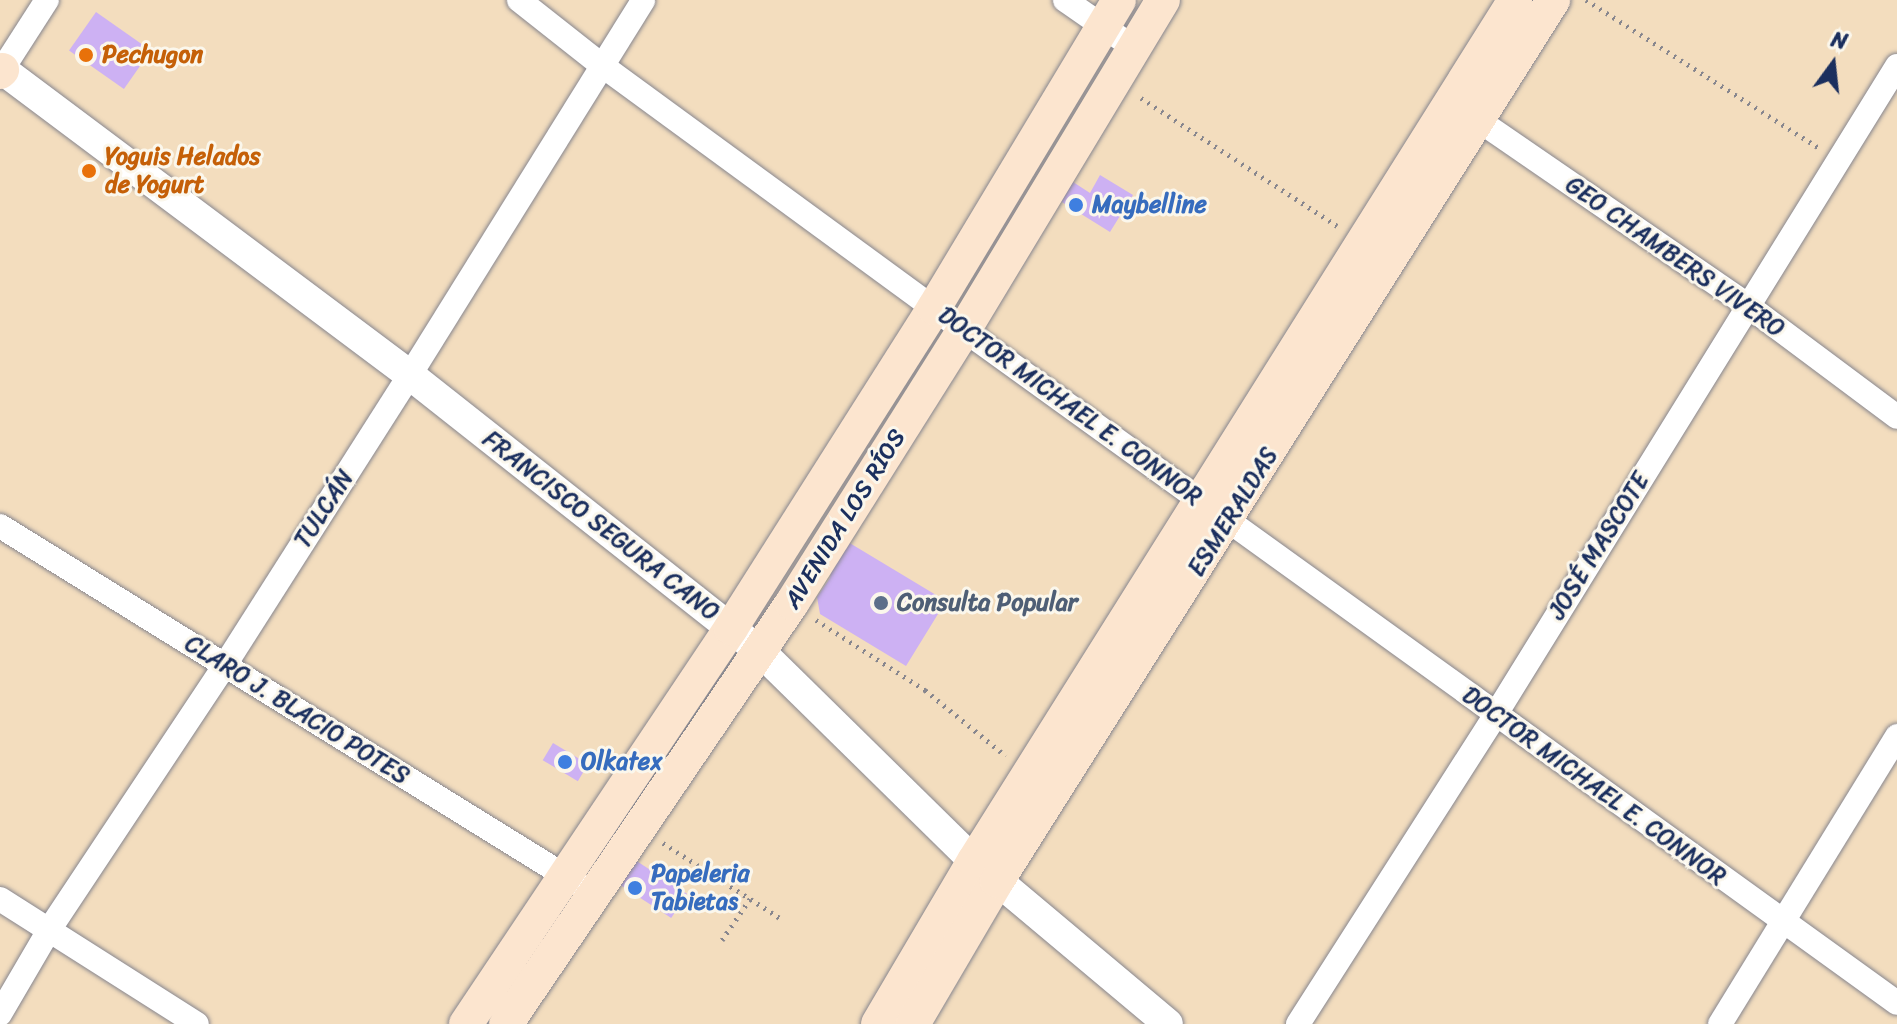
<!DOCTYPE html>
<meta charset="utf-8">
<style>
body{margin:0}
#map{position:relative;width:1897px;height:1024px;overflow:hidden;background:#f3ddbe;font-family:Sriracha,sans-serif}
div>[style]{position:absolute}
.building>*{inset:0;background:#cdb1f3;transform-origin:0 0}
.path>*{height:5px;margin-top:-2.5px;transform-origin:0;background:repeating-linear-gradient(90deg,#87868e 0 2px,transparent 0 8px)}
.roads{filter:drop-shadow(0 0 2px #87868e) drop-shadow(0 0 2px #87868e)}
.minor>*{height:24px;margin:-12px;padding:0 12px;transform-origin:12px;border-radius:12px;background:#fff}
.tertiary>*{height:30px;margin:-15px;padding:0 15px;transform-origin:15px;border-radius:15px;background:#fff}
.secondary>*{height:34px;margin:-17px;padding:0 17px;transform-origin:17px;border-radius:17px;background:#fce5cf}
.dots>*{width:22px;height:22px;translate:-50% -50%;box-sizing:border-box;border:4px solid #fbf7ec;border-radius:50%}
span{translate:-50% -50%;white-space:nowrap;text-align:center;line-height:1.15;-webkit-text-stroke:6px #fbf7ec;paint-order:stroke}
.food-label{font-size:24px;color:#c56008;font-weight:700}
.left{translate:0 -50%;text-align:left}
.shop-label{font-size:24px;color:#366cbe;font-weight:700}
.street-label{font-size:24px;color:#1b2f5e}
.service-label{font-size:24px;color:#4e5e75;font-weight:700}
.north{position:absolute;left:1793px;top:24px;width:80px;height:80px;-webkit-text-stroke:6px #fbf7ec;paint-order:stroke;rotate:15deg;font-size:22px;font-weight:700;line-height:32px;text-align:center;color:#1b2f5e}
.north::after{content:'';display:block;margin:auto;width:28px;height:36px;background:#1b2f5e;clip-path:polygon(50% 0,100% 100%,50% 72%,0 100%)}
</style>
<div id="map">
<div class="building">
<div style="left:96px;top:12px;width:67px;height:47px;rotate:35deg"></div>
<div style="clip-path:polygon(1100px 175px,1133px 195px,1110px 232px,1057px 199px,1070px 180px,1090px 193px)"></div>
<div style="clip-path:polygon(848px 542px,946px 601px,906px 666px,820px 614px,817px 597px,830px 578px,833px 553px)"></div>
<div style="left:553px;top:743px;width:41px;height:20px;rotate:31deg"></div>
<div style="left:635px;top:860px;width:62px;height:29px;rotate:33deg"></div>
</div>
<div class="path">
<div style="left:1586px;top:0;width:275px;rotate:32.4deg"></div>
<div style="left:1141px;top:98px;width:234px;rotate:33.1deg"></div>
<div style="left:816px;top:620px;width:130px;rotate:32.7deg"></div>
<div style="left:925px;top:690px;width:104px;rotate:39.2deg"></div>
<div style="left:663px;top:843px;width:139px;rotate:32.7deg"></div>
<div style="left:722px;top:940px;width:50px;rotate:-55.7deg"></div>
</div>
<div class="roads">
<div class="minor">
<div style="left:519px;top:0;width:103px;rotate:38.3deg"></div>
<div style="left:600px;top:64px;width:451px;rotate:36.2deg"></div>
<div style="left:964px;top:330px;width:1150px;rotate:35.8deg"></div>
<div style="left:1065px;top:0;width:83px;rotate:34.7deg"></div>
<div style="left:2px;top:70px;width:83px;rotate:-57.3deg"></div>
<div style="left:1465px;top:111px;width:342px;rotate:34.5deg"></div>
<div style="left:1747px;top:305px;width:187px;rotate:36.7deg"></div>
<div style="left:0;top:526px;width:680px;rotate:31.77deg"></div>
<div style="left:0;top:899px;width:233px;rotate:32.4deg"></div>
<div style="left:0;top:1014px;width:97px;rotate:-59.7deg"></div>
<div style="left:49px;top:930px;width:318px;rotate:-56.4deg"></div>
<div style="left:225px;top:665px;width:344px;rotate:-57.5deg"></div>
<div style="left:410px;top:375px;width:441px;rotate:-58.1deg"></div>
<div style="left:1298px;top:1024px;width:368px;rotate:-57.4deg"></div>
<div style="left:1496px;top:714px;width:762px;rotate:-58.25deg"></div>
<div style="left:1720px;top:1024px;width:338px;rotate:-58.4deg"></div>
</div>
<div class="tertiary">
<div style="left:0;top:68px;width:512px;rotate:36.83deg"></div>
<div style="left:410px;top:375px;width:446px;rotate:38.3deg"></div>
<div style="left:760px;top:651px;width:300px;rotate:44.5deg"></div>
<div style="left:974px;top:861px;width:253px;rotate:40deg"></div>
</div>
<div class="secondary">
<div style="left:0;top:72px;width:3px;rotate:-45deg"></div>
<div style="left:466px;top:1024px;width:476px;rotate:-56.2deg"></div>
<div style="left:731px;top:628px;width:379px;rotate:-57.6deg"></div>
<div style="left:934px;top:308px;width:359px;rotate:-59deg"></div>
<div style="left:506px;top:1024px;width:509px;rotate:-55.81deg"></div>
<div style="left:792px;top:603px;width:323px;rotate:-57.8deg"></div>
<div style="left:964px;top:330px;width:385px;rotate:-58.9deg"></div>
<div style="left:878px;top:1024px;width:189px;rotate:-59.5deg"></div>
<div style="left:974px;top:861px;width:1017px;rotate:-57.86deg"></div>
<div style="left:913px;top:1024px;width:166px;rotate:-59.6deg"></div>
<div style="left:997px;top:881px;width:1042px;rotate:-57.74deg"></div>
</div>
</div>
<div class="dots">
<div style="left:86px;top:55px;background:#e8710a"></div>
<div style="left:89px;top:171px;background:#e8710a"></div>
<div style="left:1076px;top:205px;background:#3f7fe0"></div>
<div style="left:881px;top:603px;background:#5c6f8a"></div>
<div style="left:565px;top:762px;background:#3f7fe0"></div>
<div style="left:635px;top:888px;background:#3f7fe0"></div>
</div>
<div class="food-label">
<span class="left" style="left:102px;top:55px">Pechugon</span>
<span class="left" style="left:105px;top:171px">Yoguis Helados<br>de Yogurt</span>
</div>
<div class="shop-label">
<span class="left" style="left:1092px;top:205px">Maybelline</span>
<span class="left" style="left:581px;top:762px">Olkatex</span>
<span class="left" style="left:651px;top:888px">Papeleria<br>Tabietas</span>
</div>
<div class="street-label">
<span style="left:1675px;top:257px;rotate:35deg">GEO CHAMBERS VIVERO</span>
<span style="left:1070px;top:406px;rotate:36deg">DOCTOR MICHAEL E. CONNOR</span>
<span style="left:324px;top:509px;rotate:-57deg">TULCÁN</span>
<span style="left:1233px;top:512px;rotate:-58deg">ESMERALDAS</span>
<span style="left:845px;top:519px;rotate:-58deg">AVENIDA LOS RÍOS</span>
<span style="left:601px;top:526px;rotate:38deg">FRANCISCO SEGURA CANO</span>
<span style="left:1599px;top:546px;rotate:-58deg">JOSÉ MASCOTE</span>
<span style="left:297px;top:710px;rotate:32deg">CLARO J. BLACIO POTES</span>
<span style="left:1594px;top:786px;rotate:36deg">DOCTOR MICHAEL E. CONNOR</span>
</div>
<div class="service-label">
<span class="left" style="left:897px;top:603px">Consulta Popular</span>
</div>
<div class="north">N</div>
</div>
